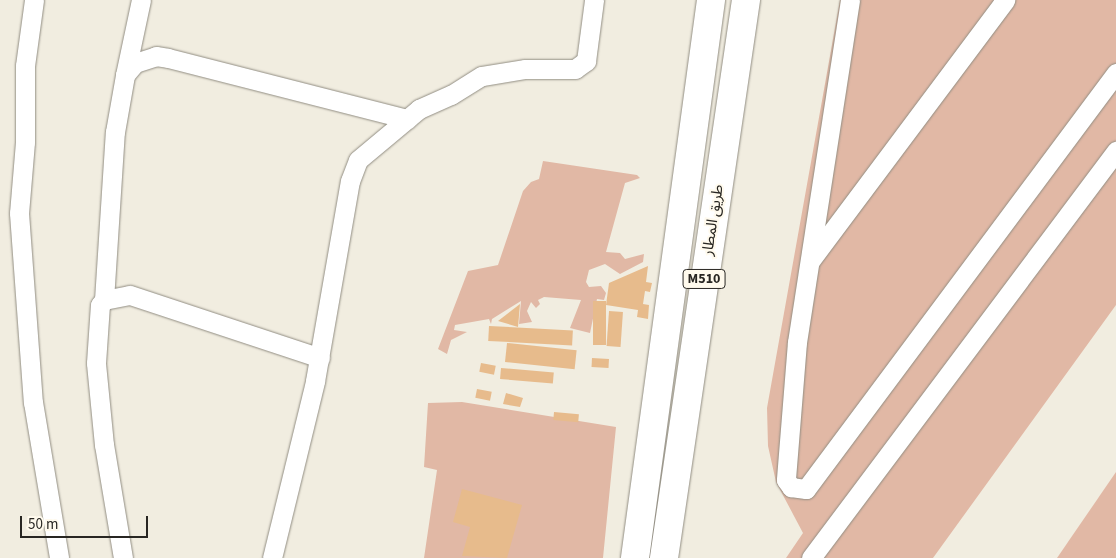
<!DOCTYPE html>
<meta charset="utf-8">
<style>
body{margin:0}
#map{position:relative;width:1116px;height:558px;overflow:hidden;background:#f1ede0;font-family:"Source Sans 3","Noto Sans Arabic",sans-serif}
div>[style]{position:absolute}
.green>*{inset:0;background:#e1b8a5}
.building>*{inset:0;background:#e7bb8c;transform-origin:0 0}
.roads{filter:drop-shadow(0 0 1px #918d82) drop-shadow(0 0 1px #918d82)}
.minor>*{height:19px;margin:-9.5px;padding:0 9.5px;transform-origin:9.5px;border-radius:9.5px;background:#fff}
.highway>*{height:28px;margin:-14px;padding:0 14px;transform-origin:14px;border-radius:14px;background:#fff}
span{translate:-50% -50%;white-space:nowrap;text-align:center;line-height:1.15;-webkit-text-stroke:4px #fffaed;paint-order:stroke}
.shield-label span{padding:1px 4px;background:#fffaed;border:1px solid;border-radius:4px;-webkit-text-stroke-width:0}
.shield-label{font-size:14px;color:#282622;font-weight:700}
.street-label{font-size:15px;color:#282622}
.scale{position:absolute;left:20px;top:516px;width:128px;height:22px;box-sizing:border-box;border:2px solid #282622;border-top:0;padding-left:6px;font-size:15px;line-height:18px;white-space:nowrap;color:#282622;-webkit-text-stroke:4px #fffaed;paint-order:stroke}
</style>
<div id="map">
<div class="green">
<div style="clip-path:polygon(840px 0,1116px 0,1116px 305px,933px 558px,786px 558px,803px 533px,776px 482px,768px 446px,767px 408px)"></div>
<div style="clip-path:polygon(543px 161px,637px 175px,640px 178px,625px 183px,606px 252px,620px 253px,625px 259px,644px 254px,643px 262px,620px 274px,605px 264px,589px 270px,586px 282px,589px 287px,601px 286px,606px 293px,604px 300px,597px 299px,590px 333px,570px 328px,581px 300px,544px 297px,538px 300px,540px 304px,536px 308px,531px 302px,527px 311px,532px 322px,519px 324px,521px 301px,492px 319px,491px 324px,489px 319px,455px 325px,454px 330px,467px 332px,451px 340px,447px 354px,438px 349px,468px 271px,498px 265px,523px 191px,531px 182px,539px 179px)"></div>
<div style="clip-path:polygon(462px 402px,616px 427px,603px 558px,424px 558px,437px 470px,424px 467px,428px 403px)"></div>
<div style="clip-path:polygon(1116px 472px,1116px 558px,1057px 558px)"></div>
</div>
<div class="building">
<div style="clip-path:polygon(648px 266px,646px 282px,652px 283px,650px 292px,645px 291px,643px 304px,649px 305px,648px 319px,637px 317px,638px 310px,606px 305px,609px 283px)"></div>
<div style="left:593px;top:301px;width:13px;height:44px"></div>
<div style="clip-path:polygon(520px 304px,518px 327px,498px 321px)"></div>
<div style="left:609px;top:311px;width:14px;height:35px;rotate:4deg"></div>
<div style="left:489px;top:326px;width:84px;height:15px;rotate:3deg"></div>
<div style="left:507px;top:343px;width:70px;height:19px;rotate:6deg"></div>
<div style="left:592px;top:358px;width:17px;height:9px;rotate:3deg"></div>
<div style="left:481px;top:363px;width:15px;height:9px;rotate:11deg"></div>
<div style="left:501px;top:368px;width:53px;height:11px;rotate:5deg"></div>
<div style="left:477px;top:389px;width:15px;height:9px;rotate:11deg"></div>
<div style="clip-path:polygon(506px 393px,523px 398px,520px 407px,503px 404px)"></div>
<div style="left:554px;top:412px;width:25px;height:8px;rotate:5deg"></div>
<div style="clip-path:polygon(462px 489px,522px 505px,507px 558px,462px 556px,470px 527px,453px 522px)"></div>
</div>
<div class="roads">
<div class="minor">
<div style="left:34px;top:0;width:67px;rotate:97.8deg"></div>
<div style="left:25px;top:66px;width:76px;rotate:90deg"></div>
<div style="left:25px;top:142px;width:71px;rotate:94.8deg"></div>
<div style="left:19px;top:213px;width:190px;rotate:85.8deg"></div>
<div style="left:33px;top:402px;width:158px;rotate:80.5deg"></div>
<div style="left:850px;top:0;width:346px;rotate:98.8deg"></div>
<div style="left:797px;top:342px;width:138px;rotate:94.6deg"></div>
<div style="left:786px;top:480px;width:9px;rotate:54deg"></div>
<div style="left:791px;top:487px;width:15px;rotate:8deg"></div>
<div style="left:806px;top:489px;width:519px;rotate:-53.31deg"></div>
<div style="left:125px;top:75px;width:77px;rotate:-78deg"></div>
<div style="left:810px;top:261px;width:326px;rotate:-53.2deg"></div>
<div style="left:104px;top:300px;width:168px;rotate:-86.3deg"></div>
<div style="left:115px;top:132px;width:58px;rotate:-80deg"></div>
<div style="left:125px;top:75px;width:16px;rotate:-50deg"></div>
<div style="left:135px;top:63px;width:22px;rotate:-18deg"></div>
<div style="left:156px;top:56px;width:12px;rotate:9deg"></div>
<div style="left:168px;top:58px;width:247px;rotate:14.3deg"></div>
<div style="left:123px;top:558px;width:115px;rotate:-99.5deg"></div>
<div style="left:104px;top:445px;width:82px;rotate:-95.6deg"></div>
<div style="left:96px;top:363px;width:58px;rotate:-86.1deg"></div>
<div style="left:100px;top:305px;width:6px;rotate:-51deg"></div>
<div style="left:104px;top:300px;width:26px;rotate:-11deg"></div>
<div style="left:130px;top:295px;width:200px;rotate:18.3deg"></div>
<div style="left:272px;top:558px;width:182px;rotate:-76.3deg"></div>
<div style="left:315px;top:381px;width:203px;rotate:-80.1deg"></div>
<div style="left:350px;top:181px;width:22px;rotate:-69deg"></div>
<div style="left:358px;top:160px;width:80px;rotate:-39.9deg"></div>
<div style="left:419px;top:109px;width:35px;rotate:-24deg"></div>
<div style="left:451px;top:95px;width:36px;rotate:-32deg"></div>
<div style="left:482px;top:76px;width:44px;rotate:-9.2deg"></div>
<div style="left:525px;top:69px;width:50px"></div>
<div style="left:575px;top:69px;width:14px;rotate:-36deg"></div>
<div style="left:586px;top:61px;width:62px;rotate:-82.5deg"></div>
<div style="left:811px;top:558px;width:509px;rotate:-53.15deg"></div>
</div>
<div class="highway">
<div style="left:635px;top:558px;width:563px;rotate:-82.24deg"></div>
<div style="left:664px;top:558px;width:564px;rotate:-81.64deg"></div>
</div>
</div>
<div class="shield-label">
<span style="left:704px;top:279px">M510</span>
</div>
<div class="street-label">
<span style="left:713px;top:220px;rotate:-81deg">طريق المطار</span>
</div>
<div class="scale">50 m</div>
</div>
